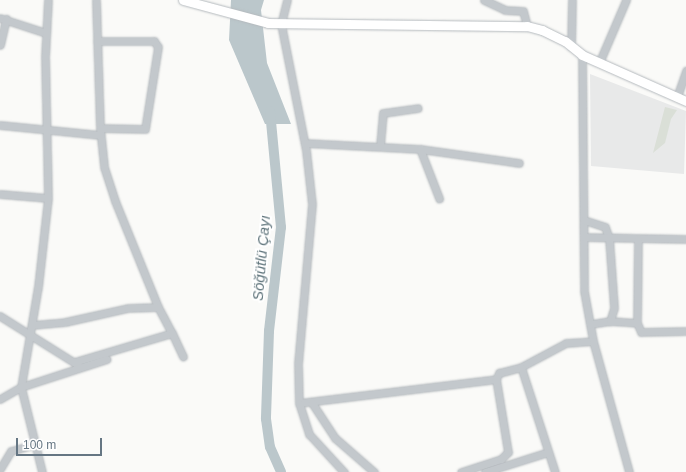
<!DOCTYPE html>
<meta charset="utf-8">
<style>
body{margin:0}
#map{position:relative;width:686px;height:472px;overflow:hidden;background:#fafaf8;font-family:Helvetica,sans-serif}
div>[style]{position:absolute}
.built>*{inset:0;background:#e8e9e9}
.green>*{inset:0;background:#dadfd7}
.water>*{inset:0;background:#bbc7cb}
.river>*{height:10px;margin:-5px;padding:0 5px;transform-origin:5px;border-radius:5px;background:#bbc7cb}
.roads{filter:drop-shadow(0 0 1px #b5babe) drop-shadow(0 0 1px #b5babe)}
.minor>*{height:7px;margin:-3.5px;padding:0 3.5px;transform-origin:3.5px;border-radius:3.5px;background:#c3c8cc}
.major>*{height:9px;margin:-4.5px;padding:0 4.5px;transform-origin:4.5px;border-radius:4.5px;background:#fff}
span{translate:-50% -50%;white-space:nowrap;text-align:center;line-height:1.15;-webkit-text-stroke:4px #fff;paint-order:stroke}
.water-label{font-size:15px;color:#60757c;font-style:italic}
.scale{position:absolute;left:16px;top:438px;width:86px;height:18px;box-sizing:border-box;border:2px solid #657683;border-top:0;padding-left:5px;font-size:12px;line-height:14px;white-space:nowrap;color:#657683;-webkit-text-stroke:3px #fff;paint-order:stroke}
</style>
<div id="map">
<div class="built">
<div style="clip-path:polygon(590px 74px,686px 111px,684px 174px,591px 166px)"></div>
</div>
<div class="green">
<div style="clip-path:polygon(665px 107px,677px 110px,671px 119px,665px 143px,653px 153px)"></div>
</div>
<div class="water">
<div style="clip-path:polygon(231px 0,264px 0,261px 10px,267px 63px,291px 124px,265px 124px,229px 40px)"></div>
</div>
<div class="river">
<div style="left:270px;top:111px;width:117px;rotate:84.6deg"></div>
<div style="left:281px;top:227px;width:105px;rotate:96.6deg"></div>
<div style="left:269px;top:331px;width:88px;rotate:92deg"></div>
<div style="left:266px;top:419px;width:28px;rotate:82deg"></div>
<div style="left:270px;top:447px;width:27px;rotate:66deg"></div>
</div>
<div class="roads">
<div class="minor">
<div style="left:96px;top:0;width:128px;rotate:88.2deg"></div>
<div style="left:287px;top:0;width:25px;rotate:104deg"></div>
<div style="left:281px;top:24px;width:128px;rotate:78.8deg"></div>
<div style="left:306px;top:150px;width:54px;rotate:83.7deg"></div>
<div style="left:312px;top:204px;width:160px;rotate:95deg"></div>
<div style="left:298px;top:363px;width:40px;rotate:88.6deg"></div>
<div style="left:299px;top:403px;width:198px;rotate:-6.9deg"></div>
<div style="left:496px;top:379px;width:7px;rotate:-63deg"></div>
<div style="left:499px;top:373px;width:23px;rotate:-15deg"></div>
<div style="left:521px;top:367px;width:51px;rotate:-28.1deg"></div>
<div style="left:566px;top:343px;width:27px;rotate:-4deg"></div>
<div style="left:484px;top:0;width:23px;rotate:25deg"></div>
<div style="left:505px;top:10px;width:18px;rotate:3deg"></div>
<div style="left:523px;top:11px;width:16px;rotate:75deg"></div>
<div style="left:0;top:18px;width:48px;rotate:18.1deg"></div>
<div style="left:97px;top:41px;width:57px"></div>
<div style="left:154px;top:41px;width:7px;rotate:56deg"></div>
<div style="left:158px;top:47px;width:83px;rotate:99deg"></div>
<div style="left:145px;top:129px;width:45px;rotate:-178.7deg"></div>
<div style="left:100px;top:128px;width:39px;rotate:84deg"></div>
<div style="left:104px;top:167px;width:36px;rotate:72deg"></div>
<div style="left:115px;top:201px;width:114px;rotate:67.9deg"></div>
<div style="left:0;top:45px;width:27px;rotate:-77deg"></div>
<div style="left:571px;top:47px;width:47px;rotate:-88.8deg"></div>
<div style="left:582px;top:55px;width:236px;rotate:89.5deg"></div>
<div style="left:584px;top:291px;width:51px;rotate:79.8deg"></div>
<div style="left:593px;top:341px;width:136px;rotate:74.6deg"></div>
<div style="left:599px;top:63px;width:69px;rotate:-66.8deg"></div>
<div style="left:677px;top:97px;width:28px;rotate:-71deg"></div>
<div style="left:0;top:125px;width:101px;rotate:5.7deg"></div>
<div style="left:305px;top:143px;width:115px;rotate:3deg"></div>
<div style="left:420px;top:149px;width:100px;rotate:8deg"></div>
<div style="left:380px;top:146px;width:33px;rotate:-85deg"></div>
<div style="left:383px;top:113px;width:35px;rotate:-8deg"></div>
<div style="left:420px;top:149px;width:53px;rotate:68.8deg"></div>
<div style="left:0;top:194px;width:48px;rotate:4.8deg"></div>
<div style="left:584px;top:220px;width:22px;rotate:18deg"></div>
<div style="left:605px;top:227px;width:12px;rotate:70deg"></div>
<div style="left:609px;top:238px;width:70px;rotate:85.9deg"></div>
<div style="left:614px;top:308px;width:14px;rotate:107deg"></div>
<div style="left:610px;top:321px;width:20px;rotate:171deg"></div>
<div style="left:584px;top:237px;width:102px;rotate:1.1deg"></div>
<div style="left:638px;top:239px;width:84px;rotate:90.7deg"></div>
<div style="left:637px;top:323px;width:10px;rotate:66deg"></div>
<div style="left:641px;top:332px;width:45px;rotate:-1.3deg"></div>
<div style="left:0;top:316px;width:92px;rotate:32.1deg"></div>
<div style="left:610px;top:321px;width:27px;rotate:4deg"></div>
<div style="left:32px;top:325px;width:33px;rotate:-5deg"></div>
<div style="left:65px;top:322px;width:65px;rotate:-12.5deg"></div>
<div style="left:128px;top:308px;width:30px;rotate:-2deg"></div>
<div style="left:158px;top:307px;width:30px;rotate:62deg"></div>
<div style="left:74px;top:362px;width:102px;rotate:-16.5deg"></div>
<div style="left:172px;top:333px;width:26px;rotate:65deg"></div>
<div style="left:521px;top:367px;width:110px;rotate:72.1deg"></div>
<div style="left:0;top:399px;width:24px;rotate:-30deg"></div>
<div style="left:21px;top:387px;width:101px;rotate:-80.4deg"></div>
<div style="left:38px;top:287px;width:90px;rotate:-83.6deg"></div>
<div style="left:48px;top:198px;width:141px;rotate:-91.2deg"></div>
<div style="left:45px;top:57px;width:57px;rotate:-87deg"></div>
<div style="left:299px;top:403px;width:33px;rotate:72deg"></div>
<div style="left:309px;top:434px;width:52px;rotate:47.4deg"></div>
<div style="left:312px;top:403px;width:42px;rotate:56.7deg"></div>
<div style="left:335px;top:438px;width:52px;rotate:41.1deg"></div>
<div style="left:0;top:469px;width:21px;rotate:-59deg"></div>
<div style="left:11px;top:451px;width:25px;rotate:-16deg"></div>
<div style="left:42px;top:472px;width:88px;rotate:-103.9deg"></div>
<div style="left:21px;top:387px;width:90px;rotate:-18deg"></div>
<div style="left:461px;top:472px;width:42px;rotate:-18deg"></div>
<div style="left:501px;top:459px;width:10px;rotate:-45deg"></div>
<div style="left:508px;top:452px;width:74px;rotate:-99.3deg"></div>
<div style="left:485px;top:472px;width:66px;rotate:-17.6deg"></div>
</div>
<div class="major">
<div style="left:183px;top:0;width:88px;rotate:15.1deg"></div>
<div style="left:268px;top:23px;width:259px;rotate:0.7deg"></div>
<div style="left:527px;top:26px;width:16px;rotate:15deg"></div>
<div style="left:542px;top:30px;width:25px;rotate:26deg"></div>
<div style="left:565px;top:41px;width:22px;rotate:39deg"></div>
<div style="left:582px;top:55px;width:114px;rotate:23.9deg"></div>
</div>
</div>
<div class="water-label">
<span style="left:261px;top:258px;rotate:-85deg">Söğütlü Çayı</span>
</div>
<div class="scale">100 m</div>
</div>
